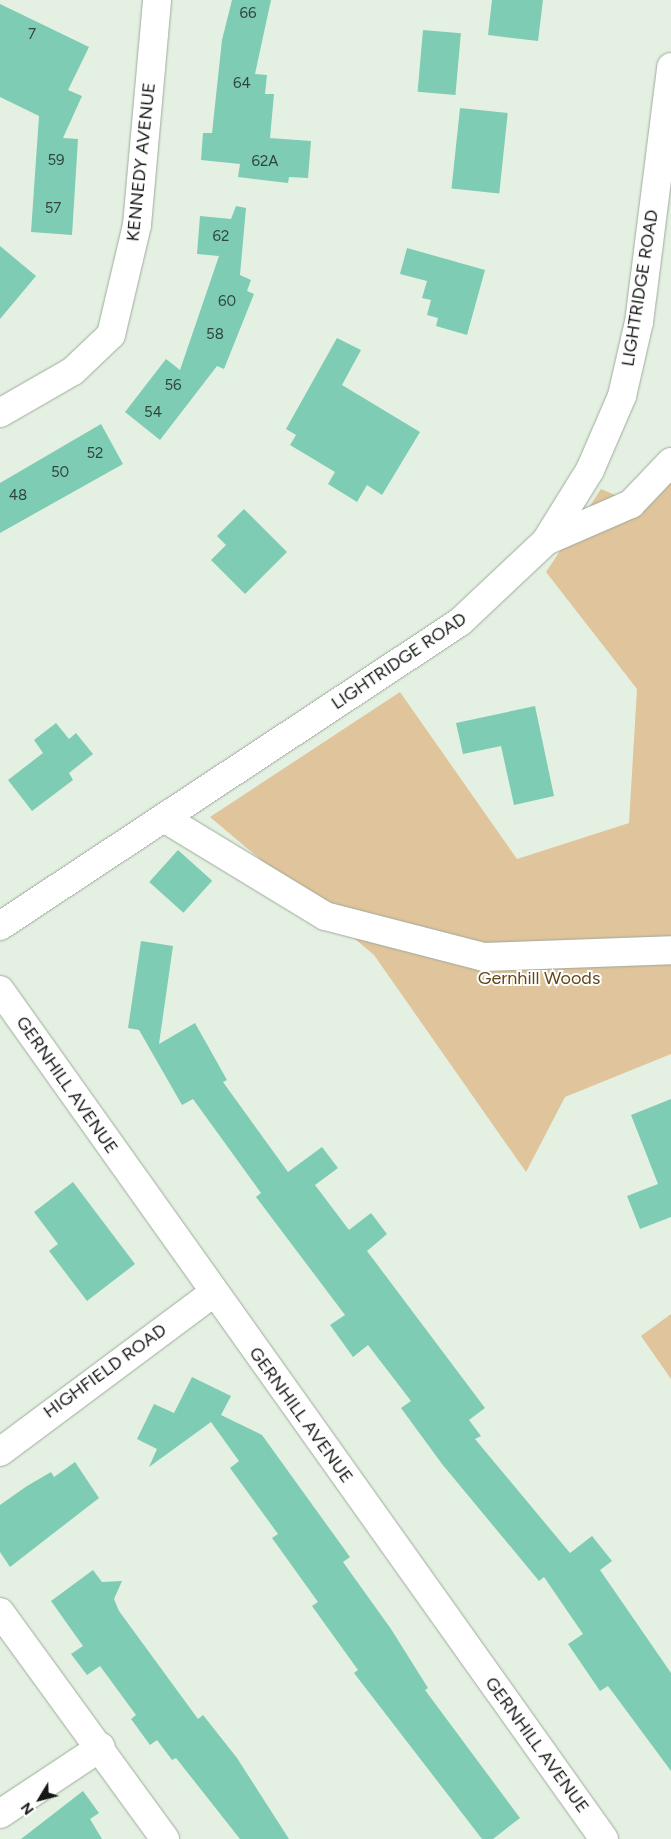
<!DOCTYPE html>
<style>
body{margin:0}
#map{position:relative;width:671px;height:1839px;overflow:hidden;background:#e4f1e2;font-family:Figtree,sans-serif}
div>[style]{position:absolute}
.green>*{inset:0;background:#e0c49b}
.building>*{inset:0;background:#7eccb4;transform-origin:0 0}
.roads{filter:drop-shadow(0 0 1px #9eaa9c) drop-shadow(0 0 1px #9eaa9c)}
.minor>*{height:28px;margin:-14px;padding:0 14px;transform-origin:14px;border-radius:14px;background:#fff}
span{translate:-50% -50%;white-space:nowrap;text-align:center;line-height:1.15;-webkit-text-stroke:4px #fff;paint-order:stroke}
.number-label{font-size:15px;color:#2f463c}
.number-label span{-webkit-text-stroke-width:0}
.street-label{font-size:18px;color:#151914}
.park-label{font-size:18px;color:#61471b}
.north{position:absolute;left:15px;top:1774px;width:50px;height:50px;-webkit-text-stroke:4px #fff;paint-order:stroke;rotate:233deg;font-size:14px;font-weight:700;line-height:20px;text-align:center;color:#151914}
.north::after{content:'';display:block;margin:auto;width:18px;height:22px;background:#151914;clip-path:polygon(50% 0,100% 100%,50% 72%,0 100%)}
</style>
<div id="map">
<div class="green">
<div style="clip-path:polygon(671px 447px,671px 1054px,565px 1097px,526px 1172px,374px 955px,210px 817px,400px 692px,517px 859px,629px 823px,637px 689px,546px 572px,601px 489px,622px 498px)"></div>
<div style="clip-path:polygon(671px 1314px,671px 1379px,641px 1336px)"></div>
</div>
<div class="building">
<div style="clip-path:polygon(232px 0,271px 0,255px 74px,267px 75px,265px 94px,274px 94px,270px 138px,311px 141px,308px 178px,289px 177px,288px 183px,238px 177px,240px 164px,201px 160px,203px 133px,212px 133px,222px 40px)"></div>
<div style="clip-path:polygon(492px 0,543px 0,538px 41px,488px 35px)"></div>
<div style="clip-path:polygon(0 4px,89px 47px,68px 90px,82px 96px,63px 138px,78px 139px,72px 235px,31px 232px,39px 116px,0 97px)"></div>
<div style="left:423px;top:30px;width:38px;height:62px;rotate:5deg"></div>
<div style="left:460px;top:108px;width:48px;height:81px;rotate:6deg"></div>
<div style="clip-path:polygon(236px 206px,246px 208px,240px 275px,251px 280px,247px 291px,254px 294px,224px 369px,217px 366px,160px 440px,125px 412px,166px 359px,180px 370px,219px 256px,197px 254px,200px 216px,231px 219px)"></div>
<div style="clip-path:polygon(0 246px,36px 276px,0 319px)"></div>
<div style="clip-path:polygon(407px 248px,485px 270px,467px 335px,436px 326px,438px 318px,427px 315px,431px 300px,422px 298px,427px 281px,400px 274px)"></div>
<div style="clip-path:polygon(337px 338px,361px 350px,342px 385px,420px 432px,382px 495px,367px 485px,357px 502px,328px 484px,335px 472px,290px 445px,296px 435px,286px 429px)"></div>
<div style="clip-path:polygon(101px 424px,123px 464px,0 533px,0 483px)"></div>
<div style="clip-path:polygon(244px 509px,287px 552px,245px 594px,211px 560px,226px 545px,217px 536px)"></div>
<div style="clip-path:polygon(535px 706px,554px 796px,514px 805px,501px 746px,463px 754px,456px 723px)"></div>
<div style="clip-path:polygon(56px 723px,69px 739px,76px 733px,93px 754px,69px 773px,73px 780px,32px 811px,8px 780px,43px 753px,34px 740px)"></div>
<div style="left:178px;top:850px;width:46px;height:43px;rotate:42deg"></div>
<div style="clip-path:polygon(141px 941px,173px 946px,159px 1044px,195px 1023px,227px 1080px,223px 1082px,288px 1172px,322px 1147px,338px 1168px,315px 1185px,349px 1230px,371px 1213px,387px 1234px,367px 1251px,485px 1408px,469px 1420px,481px 1436px,475px 1439px,570px 1553px,592px 1536px,612px 1561px,600px 1570px,671px 1673px,671px 1771px,608px 1686px,600px 1691px,568px 1644px,583px 1634px,544px 1577px,539px 1581px,442px 1464px,401px 1408px,411px 1401px,368px 1345px,353px 1357px,330px 1325px,345px 1315px,256px 1197px,261px 1193px,193px 1099px,182px 1105px,139px 1030px,128px 1028px)"></div>
<div style="clip-path:polygon(671px 1099px,671px 1217px,640px 1229px,627px 1196px,658px 1184px,631px 1115px)"></div>
<div style="clip-path:polygon(73px 1182px,135px 1264px,87px 1301px,49px 1251px,58px 1244px,34px 1212px)"></div>
<div style="clip-path:polygon(192px 1377px,231px 1396px,221px 1415px,262px 1435px,350px 1557px,343px 1562px,391px 1629px,428px 1688px,425px 1690px,520px 1818px,493px 1839px,482px 1839px,354px 1673px,358px 1670px,312px 1606px,318px 1602px,272px 1538px,278px 1534px,230px 1468px,239px 1461px,211px 1422px,149px 1467px,157px 1449px,137px 1439px,154px 1404px,174px 1413px)"></div>
<div style="clip-path:polygon(75px 1462px,99px 1498px,10px 1567px,0 1552px,0 1505px,27px 1486px,51px 1472px,54px 1477px)"></div>
<div style="clip-path:polygon(93px 1570px,102px 1582px,122px 1581px,114px 1599px,119px 1611px,198px 1719px,203px 1715px,237px 1758px,289px 1839px,240px 1839px,176px 1758px,172px 1760px,157px 1740px,150px 1745px,131px 1719px,136px 1715px,100px 1666px,87px 1675px,71px 1654px,83px 1646px,51px 1601px)"></div>
<div style="clip-path:polygon(83px 1791px,99px 1813px,90px 1819px,102px 1839px,21px 1839px)"></div>
</div>
<div class="roads">
<div class="minor">
<div style="left:0;top:413px;width:84px;rotate:-29.9deg"></div>
<div style="left:73px;top:371px;width:52px;rotate:-43.5deg"></div>
<div style="left:111px;top:335px;width:113px;rotate:-76.7deg"></div>
<div style="left:137px;top:225px;width:226px;rotate:-84.9deg"></div>
<div style="left:546px;top:541px;width:93px;rotate:-23.5deg"></div>
<div style="left:631px;top:504px;width:58px;rotate:-46.4deg"></div>
<div style="left:164px;top:818px;width:188px;rotate:31.3deg"></div>
<div style="left:325px;top:916px;width:164px;rotate:14.5deg"></div>
<div style="left:484px;top:957px;width:187px;rotate:-2.1deg"></div>
<div style="left:0;top:926px;width:551px;rotate:-33.46deg"></div>
<div style="left:460px;top:622px;width:118px;rotate:-43.3deg"></div>
<div style="left:546px;top:541px;width:84px;rotate:-58.2deg"></div>
<div style="left:590px;top:470px;width:81px;rotate:-66.6deg"></div>
<div style="left:622px;top:396px;width:76px;rotate:-77.1deg"></div>
<div style="left:639px;top:322px;width:257px;rotate:-82.8deg"></div>
<div style="left:0;top:990px;width:1042px;rotate:54.57deg"></div>
<div style="left:0;top:1452px;width:266px;rotate:-36.7deg"></div>
<div style="left:0;top:1612px;width:281px;rotate:54deg"></div>
<div style="left:0;top:1814px;width:121px;rotate:-33.6deg"></div>
</div>
</div>
<div class="number-label">
<span style="left:248px;top:14px">66</span>
<span style="left:32px;top:35px">7</span>
<span style="left:242px;top:84px">64</span>
<span style="left:56px;top:161px">59</span>
<span style="left:265px;top:162px">62A</span>
<span style="left:53px;top:209px">57</span>
<span style="left:221px;top:237px">62</span>
<span style="left:227px;top:302px">60</span>
<span style="left:215px;top:335px">58</span>
<span style="left:173px;top:386px">56</span>
<span style="left:153px;top:413px">54</span>
<span style="left:95px;top:454px">52</span>
<span style="left:60px;top:473px">50</span>
<span style="left:18px;top:496px">48</span>
</div>
<div class="street-label">
<span style="left:141px;top:162px;rotate:-84deg">KENNEDY AVENUE</span>
<span style="left:640px;top:288px;rotate:-81deg">LIGHTRIDGE ROAD</span>
<span style="left:399px;top:661px;rotate:-34deg">LIGHTRIDGE ROAD</span>
<span style="left:67px;top:1085px;rotate:55deg">GERNHILL AVENUE</span>
<span style="left:105px;top:1371px;rotate:-36deg">HIGHFIELD ROAD</span>
<span style="left:301px;top:1415px;rotate:54deg">GERNHILL AVENUE</span>
<span style="left:537px;top:1745px;rotate:54deg">GERNHILL AVENUE</span>
</div>
<div class="park-label">
<span style="left:539px;top:978px">Gernhill Woods</span>
</div>
<div class="north">N</div>
</div>
